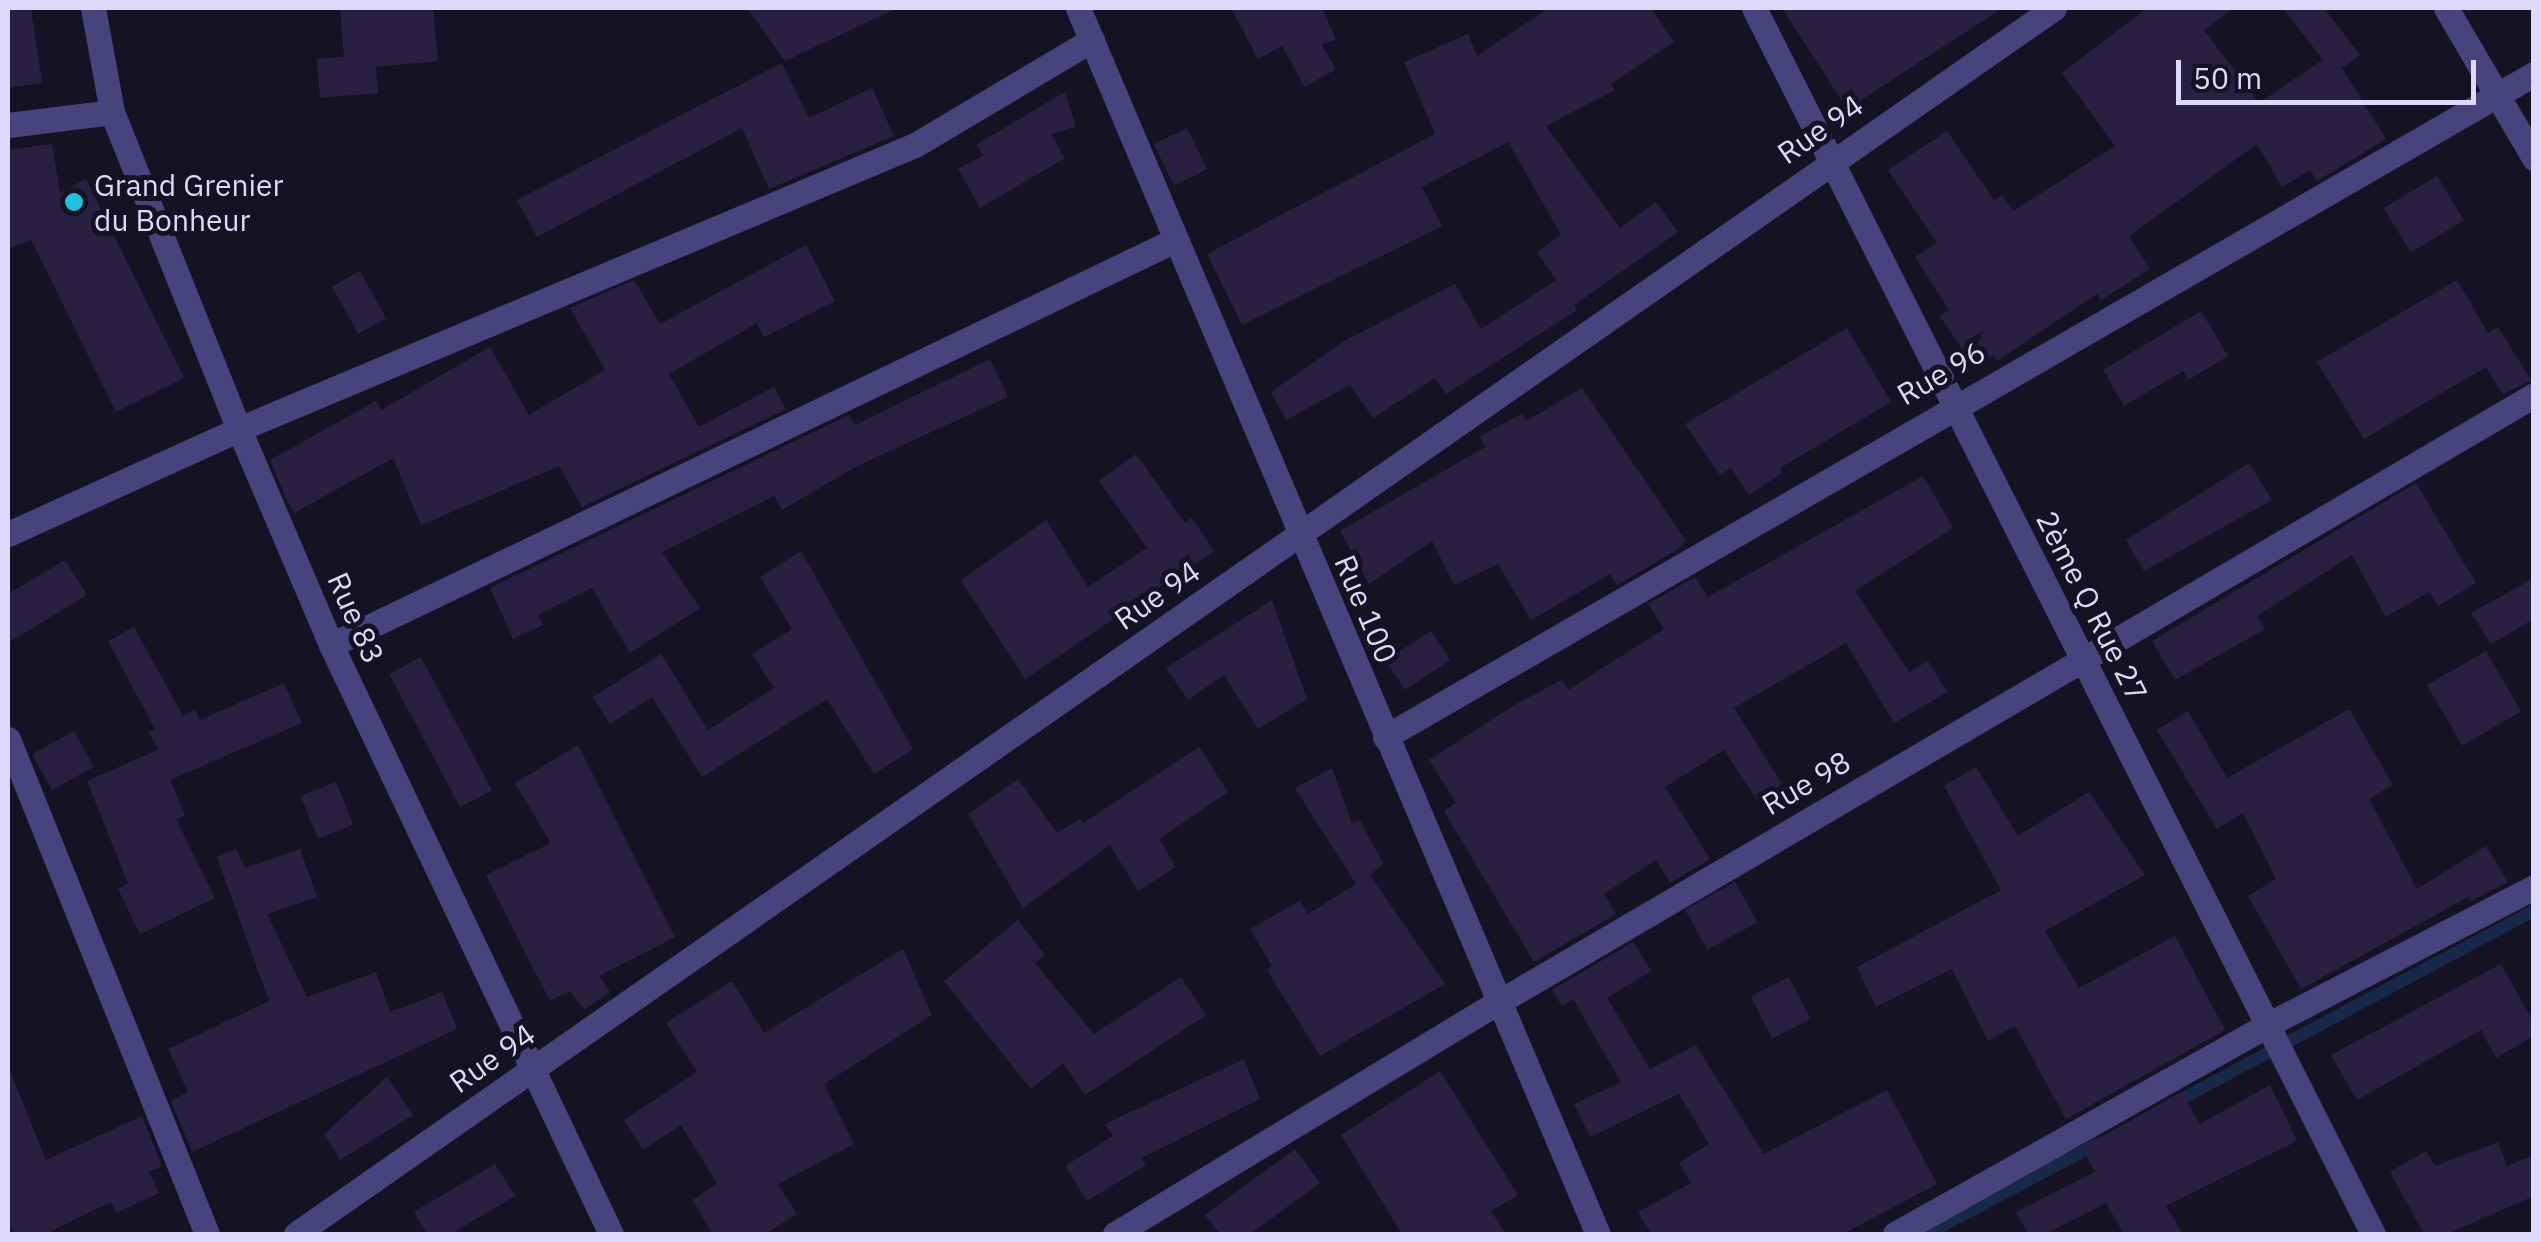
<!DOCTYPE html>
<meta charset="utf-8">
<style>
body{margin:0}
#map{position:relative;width:2541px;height:1242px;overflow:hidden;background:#151223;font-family:"IBM Plex Sans",sans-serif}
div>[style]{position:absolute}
.stream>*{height:12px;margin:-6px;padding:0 6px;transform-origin:6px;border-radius:6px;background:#172848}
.building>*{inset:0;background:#292041;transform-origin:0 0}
.street>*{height:25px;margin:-12.5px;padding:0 12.5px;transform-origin:12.5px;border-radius:12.5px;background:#48437c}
.dots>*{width:28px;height:28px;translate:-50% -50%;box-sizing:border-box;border:5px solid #151223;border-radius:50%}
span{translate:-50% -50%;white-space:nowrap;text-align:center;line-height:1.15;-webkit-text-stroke:10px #151223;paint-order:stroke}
.street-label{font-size:30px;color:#ded9fa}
.poi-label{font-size:30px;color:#ded9fa}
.left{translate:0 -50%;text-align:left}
.frame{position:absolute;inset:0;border:10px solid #ded9fa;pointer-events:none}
.scale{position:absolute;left:2176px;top:60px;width:300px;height:45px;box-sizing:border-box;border:5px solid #ded9fa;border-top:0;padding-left:12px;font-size:30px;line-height:35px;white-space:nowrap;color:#ded9fa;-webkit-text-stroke:8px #151223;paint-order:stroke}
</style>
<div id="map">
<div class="stream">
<div style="left:2172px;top:1104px;width:410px;rotate:-28.1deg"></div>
<div style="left:1927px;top:1234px;width:192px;rotate:-27.9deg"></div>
</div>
<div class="building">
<div style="clip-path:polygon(8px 8px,31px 8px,42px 83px,8px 88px)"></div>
<div style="clip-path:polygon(340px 8px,433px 8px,438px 61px,376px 67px,378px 93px,320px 98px,317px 59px,344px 57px)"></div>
<div style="clip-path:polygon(747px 8px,897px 8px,785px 61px)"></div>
<div style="clip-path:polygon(1231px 8px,1322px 8px,1336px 39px,1322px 45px,1336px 69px,1305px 87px,1282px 46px,1258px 59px)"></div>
<div style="clip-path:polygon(1549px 8px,1651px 8px,1674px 42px,1611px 84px,1615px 90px,1546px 126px,1620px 228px,1656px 202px,1678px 232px,1574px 305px,1577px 310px,1446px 394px,1435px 378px,1373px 418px,1350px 385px,1286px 420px,1271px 392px,1346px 340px,1455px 284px,1481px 329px,1524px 301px,1556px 280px,1537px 252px,1561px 235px,1508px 142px,1422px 187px,1442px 226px,1242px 325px,1207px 254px,1435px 134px,1404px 62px,1468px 34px,1477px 56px)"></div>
<div style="clip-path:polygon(1782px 8px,2003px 8px,1847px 109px)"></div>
<div style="clip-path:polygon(2147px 8px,2234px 8px,2204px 30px,2259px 103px,2323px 60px,2283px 8px,2324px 8px,2360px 55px,2342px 68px,2386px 139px,2317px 181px,2310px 170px,2282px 187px,2257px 144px,2129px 236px,2150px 269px,2101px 300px,2097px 294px,1997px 361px,1993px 355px,1974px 367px,1940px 316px,1949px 310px,1915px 257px,1937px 243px,1888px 170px,1947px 131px,1994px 200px,2002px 195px,2013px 211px,2115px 146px,2062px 73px)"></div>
<div style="clip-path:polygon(782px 63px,809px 118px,872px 88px,894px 136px,769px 189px,742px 128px,537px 237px,517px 200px)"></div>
<div style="clip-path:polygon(1065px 92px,1076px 127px,1051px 134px,1065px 158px,980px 208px,958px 169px,983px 156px,977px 144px)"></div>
<div style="left:1187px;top:128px;width:46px;height:37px;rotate:64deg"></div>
<div style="clip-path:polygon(52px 144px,60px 193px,86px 179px,184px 378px,116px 412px,31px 240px,8px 249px,8px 150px)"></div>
<div style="left:2437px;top:176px;width:52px;height:62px;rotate:59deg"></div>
<div style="clip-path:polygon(806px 245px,835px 301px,764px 337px,757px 323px,669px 374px,699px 427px,774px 387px,786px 409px,582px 507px,559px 466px,421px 525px,393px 458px,294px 513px,286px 498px,270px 460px,376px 401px,381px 410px,490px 347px,529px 415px,605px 370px,570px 308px,634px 280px,660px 324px)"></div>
<div style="left:360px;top:271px;width:54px;height:32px;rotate:61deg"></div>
<div style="clip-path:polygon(2457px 280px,2488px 333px,2498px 327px,2531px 380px,2503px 394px,2486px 367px,2364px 439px,2317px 362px)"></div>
<div style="clip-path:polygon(2201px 311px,2228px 356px,2188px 380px,2183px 371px,2124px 406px,2103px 370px)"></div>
<div style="clip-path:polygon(1847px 328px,1891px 402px,1780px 468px,1783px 472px,1749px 495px,1731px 468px,1720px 475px,1685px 424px)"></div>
<div style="clip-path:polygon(990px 359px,1008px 397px,859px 465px,782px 510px,774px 496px,662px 552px,700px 608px,630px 653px,592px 588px,538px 615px,543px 625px,513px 639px,490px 588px,849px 415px,855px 425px)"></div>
<div style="clip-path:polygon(1582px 388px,1686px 541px,1678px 549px,1617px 585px,1610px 574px,1531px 620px,1498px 564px,1454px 585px,1432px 541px,1369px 584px,1340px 531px,1485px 447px,1480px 436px,1522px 414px,1526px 421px)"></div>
<div style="clip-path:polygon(1136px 454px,1185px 523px,1192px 518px,1214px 551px,1025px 679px,961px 580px,1046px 520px,1088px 587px,1147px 548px,1099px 481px)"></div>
<div style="clip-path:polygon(2249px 463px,2272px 500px,2144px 571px,2126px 540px)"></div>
<div style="clip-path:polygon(1923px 476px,1953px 528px,1855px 591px,1909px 672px,1928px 661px,1947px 692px,1894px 723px,1846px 643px,1734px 708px,1782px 784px,1757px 800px,1724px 750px,1665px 787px,1710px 859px,1670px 883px,1656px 860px,1604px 894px,1616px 914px,1534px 962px,1444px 811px,1456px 803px,1429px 760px,1516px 704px,1562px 680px,1568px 690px,1664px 629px,1648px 604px,1695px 577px,1708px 597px)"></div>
<div style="clip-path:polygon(2416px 483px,2476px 583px,2438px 606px,2429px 592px,2386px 617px,2352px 555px,2257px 616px,2265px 629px,2175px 680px,2152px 641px)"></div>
<div style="clip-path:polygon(801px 551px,913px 749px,874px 774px,827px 699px,702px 777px,652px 697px,610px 724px,593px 697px,661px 654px,708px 730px,774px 688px,752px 654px,792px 629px,760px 577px)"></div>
<div style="clip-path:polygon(65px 560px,87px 595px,8px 643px,8px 594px)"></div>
<div style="clip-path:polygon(2534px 578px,2534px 619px,2491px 644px,2471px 613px)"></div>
<div style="clip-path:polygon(1272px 600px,1307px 699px,1258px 729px,1224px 675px,1188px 700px,1166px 668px)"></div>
<div style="clip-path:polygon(134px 627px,183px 716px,195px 710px,200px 720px,284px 683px,302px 723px,170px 780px,185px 815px,176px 819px,215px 898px,140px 934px,118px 889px,128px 884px,87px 781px,158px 750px,149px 732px,155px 729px,108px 641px)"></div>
<div style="left:1431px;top:631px;width:35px;height:54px;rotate:57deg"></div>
<div style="left:2486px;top:651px;width:70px;height:68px;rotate:60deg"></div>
<div style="left:421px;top:657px;width:151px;height:36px;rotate:62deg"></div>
<div style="clip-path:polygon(2349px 709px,2393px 785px,2369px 799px,2417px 889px,2486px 846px,2508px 882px,2471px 901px,2468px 897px,2301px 989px,2248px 896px,2276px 879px,2243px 813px,2217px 829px,2157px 730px,2188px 711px,2227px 778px)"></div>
<div style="left:74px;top:731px;width:41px;height:48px;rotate:61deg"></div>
<div style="clip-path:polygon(578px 745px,675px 937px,599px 976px,610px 992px,584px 1010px,570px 991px,550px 1001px,486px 875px,551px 843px,515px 783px)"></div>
<div style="clip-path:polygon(1199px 747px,1228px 792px,1159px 839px,1176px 867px,1138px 891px,1110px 845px,1023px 908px,968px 814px,1018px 779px,1057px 833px,1080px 819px,1083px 823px)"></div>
<div style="clip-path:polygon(1976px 767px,2018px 836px,2089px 792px,2145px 875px,2045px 931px,2079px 988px,2175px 936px,2225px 1030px,2066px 1119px,2015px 1026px,1988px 1041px,1952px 969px,1876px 1007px,1857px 967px,2001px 890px,1944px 786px)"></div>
<div style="clip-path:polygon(1332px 768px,1352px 824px,1360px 820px,1383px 864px,1370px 875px,1445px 984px,1320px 1056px,1267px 970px,1272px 966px,1250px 929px,1300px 901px,1308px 914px,1356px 884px,1295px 788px)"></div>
<div style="left:336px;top:782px;width:46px;height:38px;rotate:68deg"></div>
<div style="clip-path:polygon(236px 849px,245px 868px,300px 849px,317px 897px,267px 914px,307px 997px,376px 972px,390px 1012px,442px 992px,457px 1029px,192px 1152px,171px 1101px,188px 1092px,168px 1049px,269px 1001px,217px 857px)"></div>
<div style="left:1735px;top:882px;width:46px;height:57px;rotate:61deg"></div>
<div style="clip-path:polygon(1018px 920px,1045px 955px,1035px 963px,1094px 1034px,1181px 977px,1206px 1015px,1085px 1095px,1063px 1063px,1031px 1089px,944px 981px)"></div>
<div style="clip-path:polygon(1633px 942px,1651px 971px,1607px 998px,1650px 1069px,1696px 1045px,1764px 1154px,1887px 1090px,1937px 1184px,1843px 1234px,1651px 1234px,1638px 1212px,1691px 1183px,1679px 1163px,1709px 1144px,1679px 1094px,1590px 1137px,1574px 1104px,1621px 1082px,1573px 999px,1562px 1006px,1552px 990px)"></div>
<div style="clip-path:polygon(903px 949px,932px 1015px,824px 1084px,854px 1144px,778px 1184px,797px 1214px,765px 1234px,712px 1234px,693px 1200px,717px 1183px,681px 1125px,643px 1150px,624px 1120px,697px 1072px,666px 1023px,732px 981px,764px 1033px)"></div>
<div style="clip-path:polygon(2501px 964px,2534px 1023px,2534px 1036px,2496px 1058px,2481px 1030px,2357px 1100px,2331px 1055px)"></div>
<div style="left:1789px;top:977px;width:47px;height:43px;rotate:63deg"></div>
<div style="clip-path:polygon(1244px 1059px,1260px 1099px,1141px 1158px,1146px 1165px,1087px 1201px,1065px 1166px,1113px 1136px,1105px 1124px)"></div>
<div style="clip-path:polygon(8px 1066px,46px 1160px,142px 1116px,162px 1166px,149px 1172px,159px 1193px,116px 1213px,111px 1202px,45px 1234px,15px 1234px,8px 1222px)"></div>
<div style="clip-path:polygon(1440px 1071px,1518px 1195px,1491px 1211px,1506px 1234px,1402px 1234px,1341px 1135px)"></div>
<div style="clip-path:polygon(387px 1077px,413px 1115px,340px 1160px,324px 1134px)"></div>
<div style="clip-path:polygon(2270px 1085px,2297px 1141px,2166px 1206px,2183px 1234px,2124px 1234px,2106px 1203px,2045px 1234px,2028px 1234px,2016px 1212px,2095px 1172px,2082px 1148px,2181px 1092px,2200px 1124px)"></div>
<div style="clip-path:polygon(2498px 1142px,2507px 1166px,2534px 1155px,2534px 1196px,2447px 1234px,2424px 1234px,2390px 1172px,2426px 1151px,2435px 1166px)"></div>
<div style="clip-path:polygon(1295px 1149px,1320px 1183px,1250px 1234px,1220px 1234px,1205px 1215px)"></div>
<div style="clip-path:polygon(495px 1164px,515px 1196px,451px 1234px,427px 1234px,414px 1212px)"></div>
</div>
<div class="street">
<div style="left:93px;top:8px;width:106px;rotate:79.6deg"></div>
<div style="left:112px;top:112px;width:341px;rotate:68.2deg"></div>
<div style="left:239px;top:429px;width:235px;rotate:66.9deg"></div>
<div style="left:331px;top:645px;width:652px;rotate:64.57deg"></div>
<div style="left:1078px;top:8px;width:1332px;rotate:67.02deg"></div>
<div style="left:1754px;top:8px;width:1373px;rotate:63.21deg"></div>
<div style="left:2446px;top:8px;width:174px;rotate:59.6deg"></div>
<div style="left:8px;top:125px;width:105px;rotate:-7.1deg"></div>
<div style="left:8px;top:534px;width:254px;rotate:-24.4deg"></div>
<div style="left:239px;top:429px;width:733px;rotate:-22.79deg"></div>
<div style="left:915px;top:145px;width:206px;rotate:-30.7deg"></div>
<div style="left:331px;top:645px;width:936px;rotate:-25.63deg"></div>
<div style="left:1385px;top:737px;width:1327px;rotate:-29.99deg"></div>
<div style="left:8px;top:739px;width:534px;rotate:68.1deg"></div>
<div style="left:296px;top:1234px;width:2143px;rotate:-34.89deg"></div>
<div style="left:1115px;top:1234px;width:446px;rotate:-31.2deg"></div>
<div style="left:1497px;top:1003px;width:1202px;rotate:-30.38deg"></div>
<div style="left:1895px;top:1234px;width:427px;rotate:-29.3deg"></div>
<div style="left:2267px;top:1025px;width:301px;rotate:-27.3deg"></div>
</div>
<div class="dots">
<div style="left:74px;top:202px;background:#1ec3e0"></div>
</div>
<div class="street-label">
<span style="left:1820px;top:129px;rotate:-35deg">Rue 94</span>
<span style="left:1941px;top:373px;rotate:-30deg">Rue 96</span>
<span style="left:1157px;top:595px;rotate:-35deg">Rue 94</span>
<span style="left:2092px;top:606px;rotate:63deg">2ème Q Rue 27</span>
<span style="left:1366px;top:609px;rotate:67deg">Rue 100</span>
<span style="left:356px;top:618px;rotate:66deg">Rue 83</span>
<span style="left:1806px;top:783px;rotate:-30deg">Rue 98</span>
<span style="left:492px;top:1058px;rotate:-35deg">Rue 94</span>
</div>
<div class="poi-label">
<span class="left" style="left:94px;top:202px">Grand Grenier<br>du Bonheur</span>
</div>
<div class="frame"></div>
<div class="scale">50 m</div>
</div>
